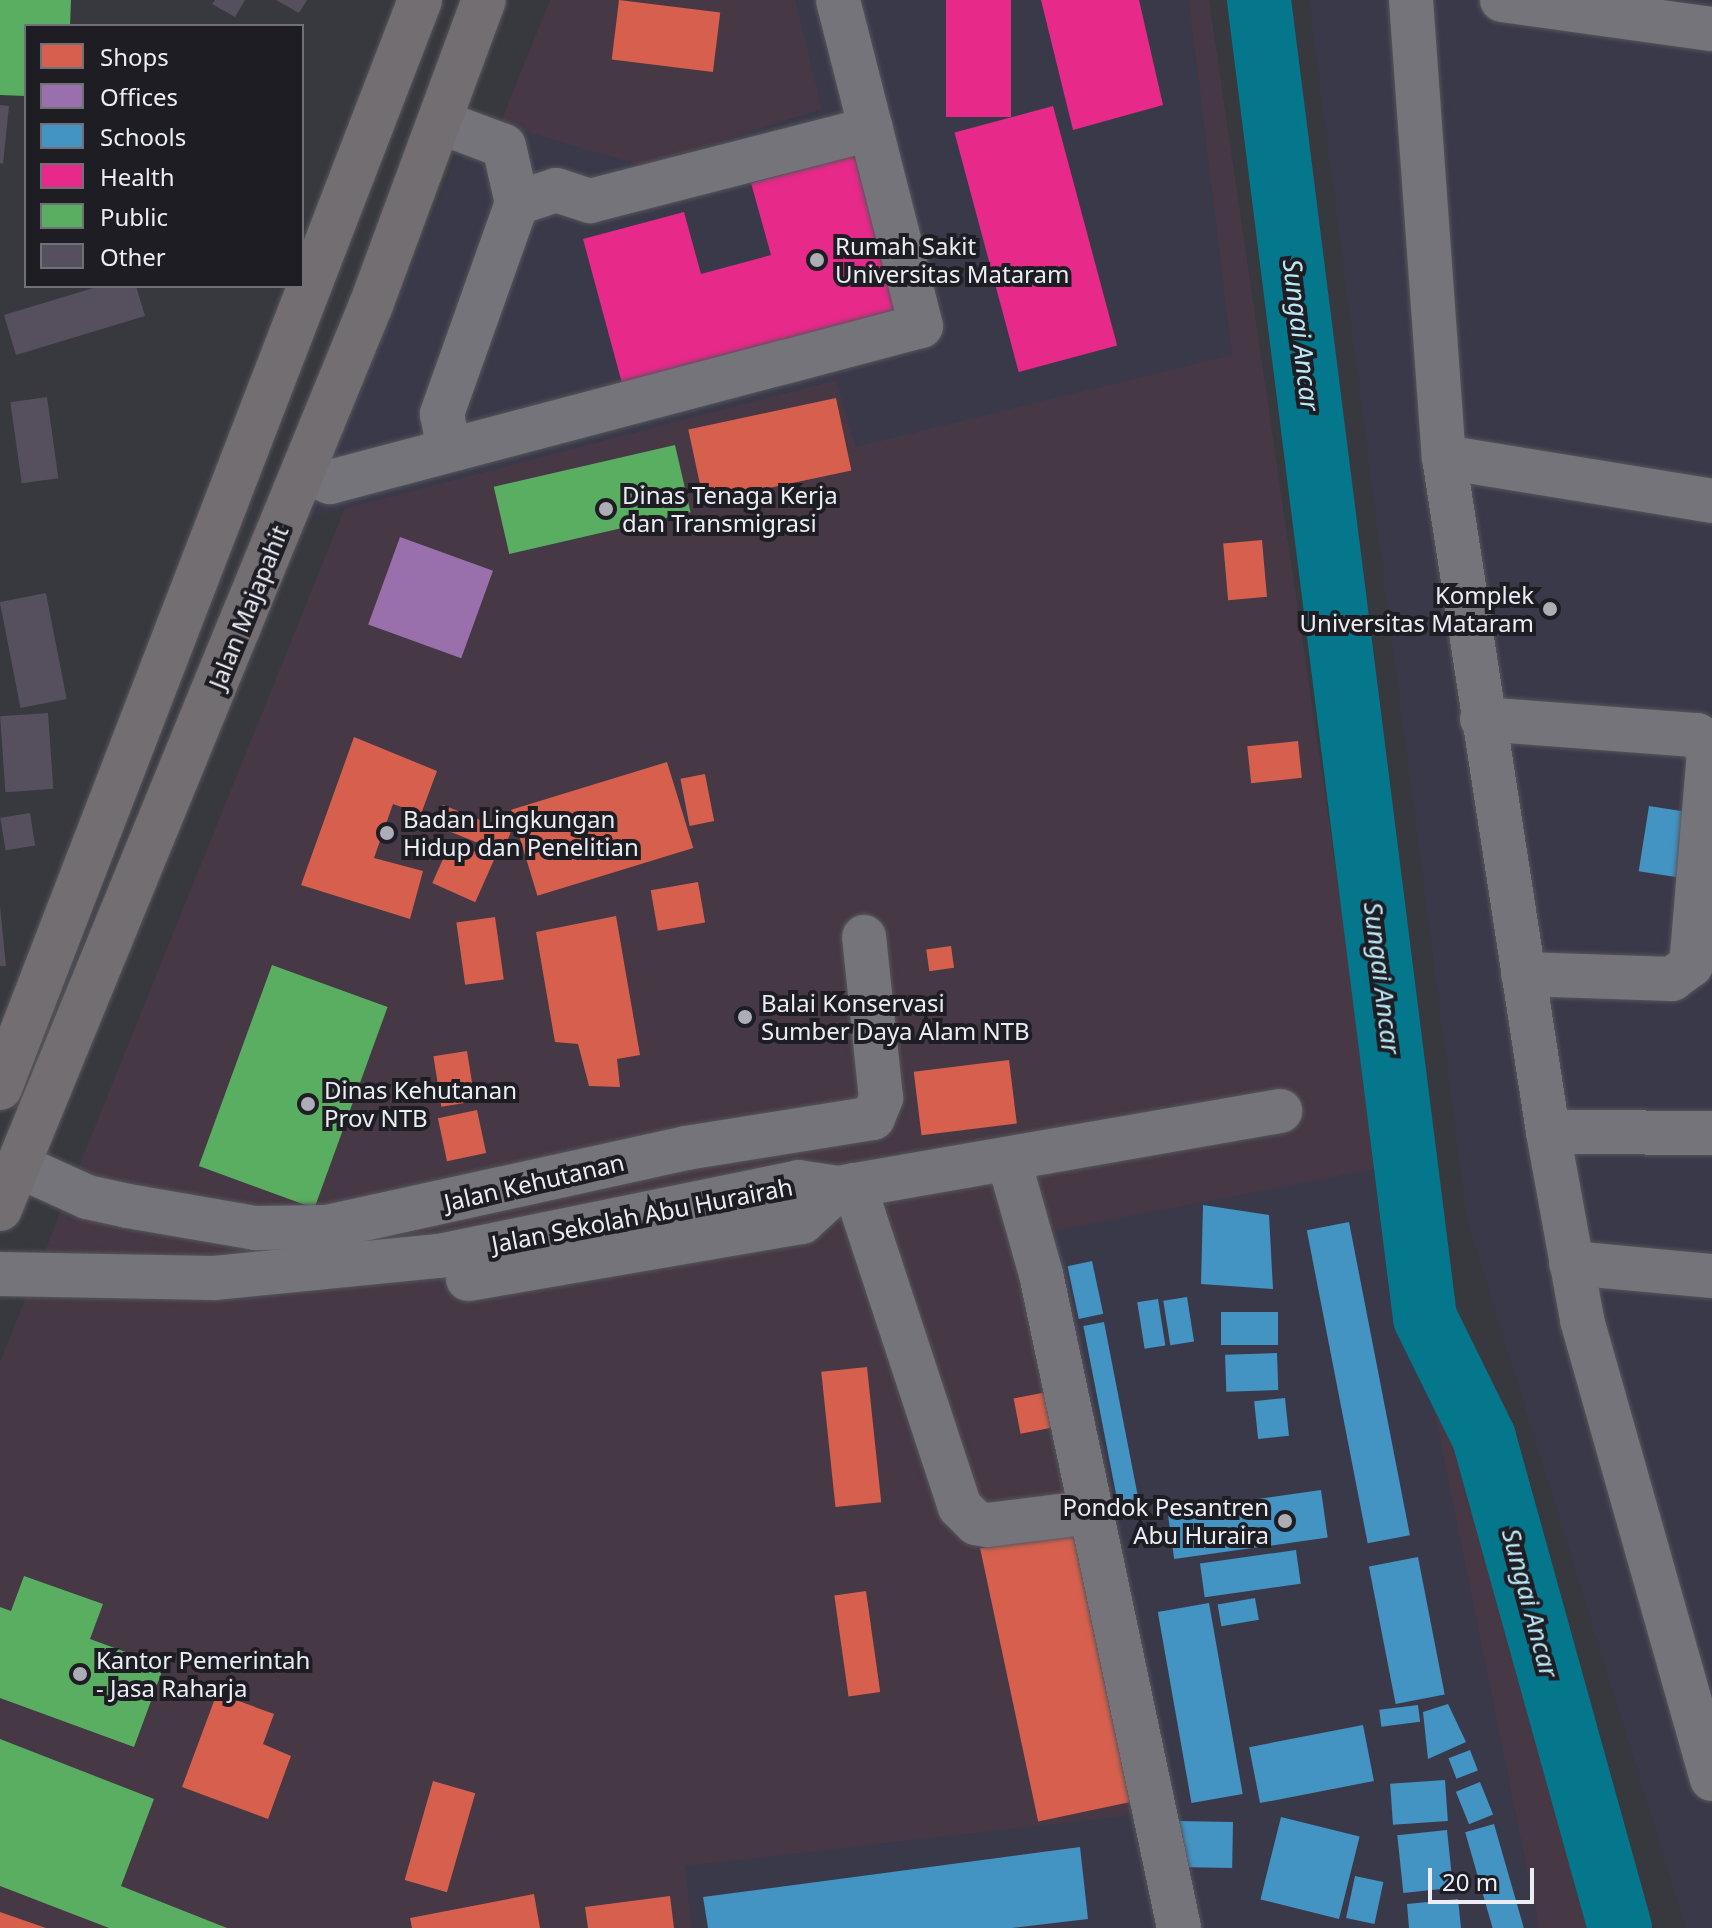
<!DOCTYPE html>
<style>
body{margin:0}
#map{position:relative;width:1712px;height:1928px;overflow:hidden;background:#38383f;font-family:"Noto Sans",sans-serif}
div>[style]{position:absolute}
.commercial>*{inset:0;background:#463844}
.built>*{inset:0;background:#3a394a}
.shops>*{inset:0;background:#d6604d;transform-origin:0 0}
.offices>*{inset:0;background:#9970ab;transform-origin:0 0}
.schools>*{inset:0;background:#4393c3;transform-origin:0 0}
.health>*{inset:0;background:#e7298a;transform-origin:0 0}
.public>*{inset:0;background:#5aae61;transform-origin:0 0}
.river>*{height:64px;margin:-32px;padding:0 32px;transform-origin:32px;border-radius:32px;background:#05778d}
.building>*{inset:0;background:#56505e;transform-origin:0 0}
.roads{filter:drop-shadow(0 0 2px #55555b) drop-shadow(0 0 2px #55555b)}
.minor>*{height:44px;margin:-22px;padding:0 22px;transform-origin:22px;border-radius:22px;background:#74747a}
.major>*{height:44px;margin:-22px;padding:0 22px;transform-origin:22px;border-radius:22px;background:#726e71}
.dots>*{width:22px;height:22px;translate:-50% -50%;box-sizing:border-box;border:4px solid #1d1d23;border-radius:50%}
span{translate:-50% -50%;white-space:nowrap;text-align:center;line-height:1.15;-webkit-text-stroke:8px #1d1d23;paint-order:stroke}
.poi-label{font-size:24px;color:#ececf5}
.left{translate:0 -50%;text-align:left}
.right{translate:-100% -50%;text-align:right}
.street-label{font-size:24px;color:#ececf5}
.water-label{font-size:26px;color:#bae9f6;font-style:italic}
.legend{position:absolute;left:24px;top:24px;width:280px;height:264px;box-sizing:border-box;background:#1d1d23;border:2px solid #707077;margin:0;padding:10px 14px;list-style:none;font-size:24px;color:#ececf5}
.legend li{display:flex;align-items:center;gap:16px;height:40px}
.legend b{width:40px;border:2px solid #707077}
.scale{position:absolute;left:1428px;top:1868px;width:106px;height:36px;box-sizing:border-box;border:4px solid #ececf5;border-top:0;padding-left:10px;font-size:24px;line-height:28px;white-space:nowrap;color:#ececf5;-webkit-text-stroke:6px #1d1d23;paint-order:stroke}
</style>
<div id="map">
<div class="commercial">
<div style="clip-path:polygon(550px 0,1209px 0,1403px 1328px,1503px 1564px,1590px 1928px,0 1928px,0 1362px)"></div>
</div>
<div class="built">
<div style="clip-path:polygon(795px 0,1189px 0,1232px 355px,856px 447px,836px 380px,308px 518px,473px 116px,643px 166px,822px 109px)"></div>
<div style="clip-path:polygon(1309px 0,1712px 0,1712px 1928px,1686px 1928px,1467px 1219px)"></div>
<div style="clip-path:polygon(1385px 1167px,1539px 1928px,692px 1928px,685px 1866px,1176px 1810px,1052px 1231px)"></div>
</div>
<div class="shops">
<div style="left:619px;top:0;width:102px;height:60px;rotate:7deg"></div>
<div style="left:836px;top:398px;width:74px;height:151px;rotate:78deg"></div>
<div style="left:1262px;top:540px;width:57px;height:39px;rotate:85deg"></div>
<div style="clip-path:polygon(354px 737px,437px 771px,421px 814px,393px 804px,374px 858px,423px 871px,410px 919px,301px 885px)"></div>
<div style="left:1298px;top:741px;width:37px;height:51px;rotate:84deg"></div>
<div style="left:667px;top:762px;width:90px;height:163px;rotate:73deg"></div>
<div style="left:705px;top:774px;width:48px;height:25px;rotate:79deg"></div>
<div style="left:443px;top:805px;width:73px;height:22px;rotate:22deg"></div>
<div style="left:451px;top:841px;width:47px;height:46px;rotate:24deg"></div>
<div style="left:698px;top:882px;width:41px;height:48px;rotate:80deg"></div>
<div style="clip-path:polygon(616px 916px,640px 1055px,617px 1059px,620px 1087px,589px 1086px,578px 1044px,555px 1042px,536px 932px)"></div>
<div style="left:495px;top:917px;width:63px;height:39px;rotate:82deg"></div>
<div style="left:951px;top:946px;width:22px;height:25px;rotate:82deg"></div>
<div style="left:467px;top:1051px;width:51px;height:34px;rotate:81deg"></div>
<div style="left:1009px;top:1060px;width:64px;height:96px;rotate:83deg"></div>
<div style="left:477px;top:1110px;width:44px;height:40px;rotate:78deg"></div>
<div style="left:867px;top:1367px;width:136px;height:46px;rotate:84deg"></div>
<div style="left:1047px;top:1392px;width:36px;height:34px;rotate:79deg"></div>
<div style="left:1077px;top:1528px;width:279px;height:99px;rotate:78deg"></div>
<div style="left:866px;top:1591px;width:102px;height:32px;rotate:82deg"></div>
<div style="clip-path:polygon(217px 1693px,274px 1714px,263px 1744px,291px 1756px,268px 1819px,182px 1787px)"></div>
<div style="left:433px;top:1781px;width:44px;height:103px;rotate:16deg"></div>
<div style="clip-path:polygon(534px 1894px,540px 1928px,412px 1928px,410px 1918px)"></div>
<div style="clip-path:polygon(670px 1896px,674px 1928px,588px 1928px,585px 1907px)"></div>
<div style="clip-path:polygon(0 1912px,46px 1928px,0 1928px)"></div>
</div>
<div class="offices">
<div style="left:400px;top:537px;width:99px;height:93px;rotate:20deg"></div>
</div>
<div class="schools">
<div style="left:1649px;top:806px;width:39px;height:66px;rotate:9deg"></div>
<div style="clip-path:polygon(1203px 1205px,1269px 1215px,1273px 1289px,1201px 1284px)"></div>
<div style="left:1349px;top:1222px;width:319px;height:43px;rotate:79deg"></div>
<div style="left:1092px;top:1261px;width:54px;height:25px;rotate:78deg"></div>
<div style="left:1187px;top:1297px;width:45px;height:24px;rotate:81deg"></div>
<div style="left:1158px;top:1299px;width:47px;height:21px;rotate:81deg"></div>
<div style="left:1221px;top:1312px;width:57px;height:33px"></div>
<div style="left:1104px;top:1322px;width:197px;height:21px;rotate:79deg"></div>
<div style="left:1277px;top:1353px;width:37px;height:52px;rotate:88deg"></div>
<div style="left:1285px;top:1398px;width:38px;height:31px;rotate:84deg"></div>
<div style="left:1321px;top:1490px;width:48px;height:155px;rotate:82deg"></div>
<div style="left:1296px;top:1550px;width:34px;height:97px;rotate:82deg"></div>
<div style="left:1418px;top:1557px;width:140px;height:50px;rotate:79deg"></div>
<div style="left:1255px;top:1598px;width:22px;height:38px;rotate:80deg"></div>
<div style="left:1209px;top:1603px;width:194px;height:52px;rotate:80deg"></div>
<div style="clip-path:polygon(1448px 1704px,1466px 1742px,1428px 1759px,1423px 1712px)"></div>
<div style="left:1418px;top:1705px;width:17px;height:39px;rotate:83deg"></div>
<div style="left:1363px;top:1725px;width:57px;height:116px;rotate:79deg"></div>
<div style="left:1470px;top:1750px;width:22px;height:23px;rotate:69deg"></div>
<div style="left:1445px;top:1780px;width:41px;height:55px;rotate:86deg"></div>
<div style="left:1480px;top:1782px;width:35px;height:26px;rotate:68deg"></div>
<div style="left:1281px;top:1817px;width:81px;height:85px;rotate:14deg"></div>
<div style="left:1178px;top:1821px;width:55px;height:46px;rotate:1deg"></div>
<div style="left:1494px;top:1824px;width:108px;height:30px;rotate:74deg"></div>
<div style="left:1447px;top:1830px;width:58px;height:50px;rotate:84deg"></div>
<div style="clip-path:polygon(1080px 1847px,1088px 1919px,1012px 1928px,708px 1928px,703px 1897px)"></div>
<div style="left:1355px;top:1876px;width:29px;height:43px;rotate:12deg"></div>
<div style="clip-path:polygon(1458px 1899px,1461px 1928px,1409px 1928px,1407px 1904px)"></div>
</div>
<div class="health">
<div style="left:946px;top:0;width:65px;height:117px"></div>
<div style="clip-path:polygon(1041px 0,1139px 0,1163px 105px,1073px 130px)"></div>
<div style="left:1053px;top:106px;width:248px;height:102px;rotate:75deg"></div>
<div style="clip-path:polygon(863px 153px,905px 312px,623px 387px,583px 239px,684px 212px,701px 274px,771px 255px,751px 183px)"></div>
</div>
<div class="public">
<div style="clip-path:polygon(0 0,71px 0,70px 26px,26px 26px,26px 96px,0 95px)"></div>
<div style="left:675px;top:445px;width:69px;height:186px;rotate:77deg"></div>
<div style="left:272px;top:965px;width:123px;height:214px;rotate:20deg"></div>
<div style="clip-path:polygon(24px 1576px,103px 1604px,90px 1639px,164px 1666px,134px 1747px,0 1698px,0 1607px,11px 1611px)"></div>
<div style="clip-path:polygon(0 1739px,154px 1799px,121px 1886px,227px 1928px,109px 1928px,0 1886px)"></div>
</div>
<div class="river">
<div style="left:1259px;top:0;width:1328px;rotate:82.82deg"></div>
<div style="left:1425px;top:1318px;width:134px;rotate:63.8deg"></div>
<div style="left:1484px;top:1438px;width:509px;rotate:74.49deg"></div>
</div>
<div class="building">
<div style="clip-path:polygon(215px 0,245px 0,235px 17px,212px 4px)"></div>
<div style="clip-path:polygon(276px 0,307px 0,299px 13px)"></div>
<div style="clip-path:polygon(0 105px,9px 106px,3px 164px,0 163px)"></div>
<div style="clip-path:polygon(100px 286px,136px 286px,145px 316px,16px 355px,4px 315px)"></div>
<div style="left:47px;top:397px;width:82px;height:37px;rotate:82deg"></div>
<div style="left:46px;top:593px;width:108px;height:47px;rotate:79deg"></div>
<div style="left:48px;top:713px;width:76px;height:48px;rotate:86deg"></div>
<div style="left:30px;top:813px;width:33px;height:30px;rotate:81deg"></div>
<div style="clip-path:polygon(0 906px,6px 966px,0 966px)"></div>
</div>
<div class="roads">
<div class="minor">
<div style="left:1411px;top:0;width:458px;rotate:85.9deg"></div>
<div style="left:1444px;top:457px;width:683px;rotate:81.24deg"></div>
<div style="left:1548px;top:1132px;width:191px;rotate:79.7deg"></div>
<div style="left:1582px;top:1320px;width:477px;rotate:74.2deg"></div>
<div style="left:1502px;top:0;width:212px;rotate:7.9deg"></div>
<div style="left:440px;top:122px;width:68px;rotate:20.6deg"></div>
<div style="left:504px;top:146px;width:58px;rotate:77.2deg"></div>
<div style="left:517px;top:203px;width:224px;rotate:109.6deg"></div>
<div style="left:442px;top:414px;width:37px;rotate:79deg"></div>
<div style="left:517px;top:203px;width:41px;rotate:-18.4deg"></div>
<div style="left:556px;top:190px;width:36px;rotate:18deg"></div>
<div style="left:590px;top:201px;width:290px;rotate:-14.4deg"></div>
<div style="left:1444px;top:457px;width:272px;rotate:9.3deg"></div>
<div style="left:304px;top:469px;width:29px;rotate:27deg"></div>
<div style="left:330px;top:482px;width:611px;rotate:-14.79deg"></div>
<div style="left:921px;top:326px;width:336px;rotate:-104.3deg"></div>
<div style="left:1482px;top:719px;width:216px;rotate:4.3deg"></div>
<div style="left:1697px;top:735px;width:21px;rotate:55deg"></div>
<div style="left:1709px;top:752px;width:214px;rotate:94.8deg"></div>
<div style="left:1691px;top:965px;width:24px;rotate:144deg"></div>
<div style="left:1672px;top:979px;width:149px;rotate:-178.1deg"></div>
<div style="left:1548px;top:1132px;width:164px;rotate:0.3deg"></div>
<div style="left:1009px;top:1161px;width:117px;rotate:74.2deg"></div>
<div style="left:1041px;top:1274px;width:668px;rotate:78.08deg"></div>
<div style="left:19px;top:1166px;width:75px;rotate:24.5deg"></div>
<div style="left:87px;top:1197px;width:42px;rotate:12.4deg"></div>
<div style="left:128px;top:1206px;width:130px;rotate:9.8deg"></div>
<div style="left:256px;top:1228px;width:71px;rotate:-0.8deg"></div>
<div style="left:327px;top:1227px;width:368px;rotate:-12.4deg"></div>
<div style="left:686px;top:1148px;width:189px;rotate:-9.1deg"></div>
<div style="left:873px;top:1118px;width:22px;rotate:-68deg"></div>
<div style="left:881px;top:1098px;width:162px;rotate:-96deg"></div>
<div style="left:854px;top:1185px;width:339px;rotate:71.8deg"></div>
<div style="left:960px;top:1507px;width:23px;rotate:45deg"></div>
<div style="left:976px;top:1523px;width:11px;rotate:10deg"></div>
<div style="left:987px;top:1525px;width:105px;rotate:-7.1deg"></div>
<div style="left:1571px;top:1263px;width:142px;rotate:5.3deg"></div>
<div style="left:0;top:1274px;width:214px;rotate:1.1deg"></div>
<div style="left:214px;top:1278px;width:226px;rotate:-5.6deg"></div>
<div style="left:439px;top:1256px;width:367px;rotate:-11.6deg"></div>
<div style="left:798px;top:1182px;width:41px;rotate:8.3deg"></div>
<div style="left:839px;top:1188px;width:448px;rotate:-9.9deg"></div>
<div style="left:468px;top:1279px;width:339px;rotate:-9.7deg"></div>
<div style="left:802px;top:1222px;width:50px;rotate:-42.6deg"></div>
</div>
<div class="major">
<div style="left:0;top:1088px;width:1166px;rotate:-68.89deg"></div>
<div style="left:0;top:1209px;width:977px;rotate:-67.69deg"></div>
<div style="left:371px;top:305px;width:325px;rotate:-69.7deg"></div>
</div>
</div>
<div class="dots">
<div style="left:817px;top:260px;background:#adadb5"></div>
<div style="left:606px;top:509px;background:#adadb5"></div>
<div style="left:1550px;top:609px;background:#adadb5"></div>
<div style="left:387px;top:833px;background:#adadb5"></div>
<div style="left:745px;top:1017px;background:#adadb5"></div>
<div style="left:308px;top:1104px;background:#adadb5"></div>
<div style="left:1285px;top:1521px;background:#adadb5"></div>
<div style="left:80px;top:1674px;background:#adadb5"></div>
</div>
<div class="poi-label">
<span class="left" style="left:835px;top:260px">Rumah Sakit<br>Universitas Mataram</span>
<span class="left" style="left:622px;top:509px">Dinas Tenaga Kerja<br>dan Transmigrasi</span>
<span class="right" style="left:1534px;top:609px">Komplek<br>Universitas Mataram</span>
<span class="left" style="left:403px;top:833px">Badan Lingkungan<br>Hidup dan Penelitian</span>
<span class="left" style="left:761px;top:1017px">Balai Konservasi<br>Sumber Daya Alam NTB</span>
<span class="left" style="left:324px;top:1104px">Dinas Kehutanan<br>Prov NTB</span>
<span class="right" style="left:1269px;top:1521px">Pondok Pesantren<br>Abu Huraira</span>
<span class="left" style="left:96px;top:1674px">Kantor Pemerintah<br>- Jasa Raharja</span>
</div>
<div class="street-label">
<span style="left:248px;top:607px;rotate:-68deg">Jalan Majapahit</span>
<span style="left:534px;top:1182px;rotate:-13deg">Jalan Kehutanan</span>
<span style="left:642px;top:1215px;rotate:-11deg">Jalan Sekolah Abu Hurairah</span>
</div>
<div class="water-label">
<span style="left:1301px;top:335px;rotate:83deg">Sungai Ancar</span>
<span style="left:1382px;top:978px;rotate:83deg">Sungai Ancar</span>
<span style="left:1530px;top:1603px;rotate:75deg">Sungai Ancar</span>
</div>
<ul class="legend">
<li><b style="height:22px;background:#d6604d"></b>Shops</li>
<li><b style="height:22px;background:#9970ab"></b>Offices</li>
<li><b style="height:22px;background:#4393c3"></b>Schools</li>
<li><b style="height:22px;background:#e7298a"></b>Health</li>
<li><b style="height:22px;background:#5aae61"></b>Public</li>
<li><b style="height:22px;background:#56505e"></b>Other</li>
</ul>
<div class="scale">20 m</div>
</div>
